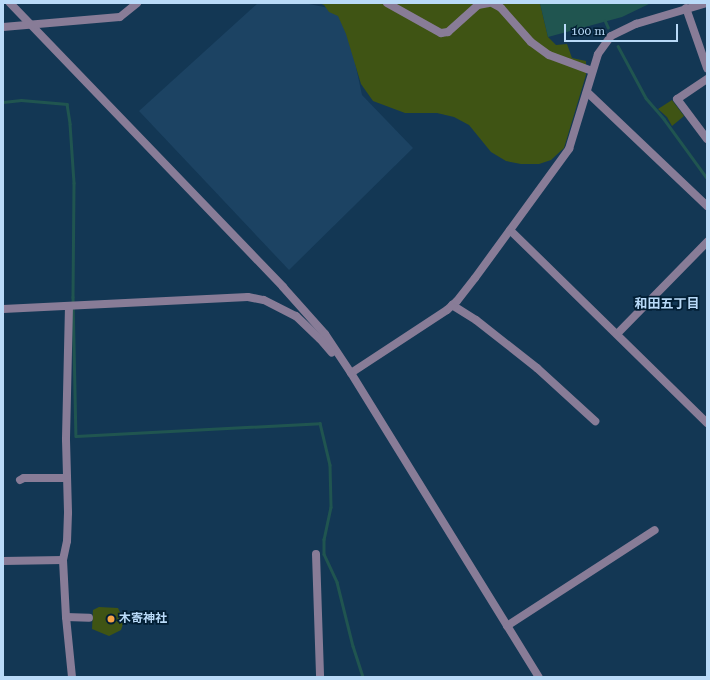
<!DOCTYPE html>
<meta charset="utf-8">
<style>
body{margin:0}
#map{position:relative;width:710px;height:680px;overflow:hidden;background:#133754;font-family:"Roboto Serif","Noto Sans JP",serif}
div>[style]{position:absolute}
.built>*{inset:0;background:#1c4363}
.green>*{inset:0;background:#3f5414}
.water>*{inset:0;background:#205550}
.stream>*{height:2.5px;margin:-1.25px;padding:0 1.25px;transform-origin:1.25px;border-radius:1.25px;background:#205550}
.minor>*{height:8px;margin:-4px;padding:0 4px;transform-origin:4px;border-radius:4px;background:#887c97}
.dots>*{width:11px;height:11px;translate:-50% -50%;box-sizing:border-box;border:2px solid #021e34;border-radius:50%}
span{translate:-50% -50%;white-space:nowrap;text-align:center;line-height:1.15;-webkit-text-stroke:3.5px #021e34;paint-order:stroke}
.poi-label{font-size:12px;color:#b9daf8;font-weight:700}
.left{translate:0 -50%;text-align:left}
.neighbourhood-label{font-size:13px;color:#b9daf8;font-weight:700}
.frame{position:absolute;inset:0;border:4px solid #b9daf8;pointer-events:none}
.scale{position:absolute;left:564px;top:24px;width:114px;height:18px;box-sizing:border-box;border:2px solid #b9daf8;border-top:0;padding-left:5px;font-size:12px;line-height:14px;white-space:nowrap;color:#b9daf8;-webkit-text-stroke:3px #021e34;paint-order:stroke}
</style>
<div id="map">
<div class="built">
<div style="clip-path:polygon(258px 3px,304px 3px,344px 11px,362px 95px,413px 148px,289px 270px,139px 111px)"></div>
</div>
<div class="green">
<div style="clip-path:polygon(319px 3px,540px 3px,548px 37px,556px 45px,567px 44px,572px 58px,586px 61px,586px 75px,564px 148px,551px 160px,539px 164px,521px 164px,506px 161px,491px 152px,469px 125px,454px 117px,437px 113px,405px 113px,373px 101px,361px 84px,346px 34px,338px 16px,329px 12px,324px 5px)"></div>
<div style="clip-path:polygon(672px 100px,684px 116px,672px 126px,667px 117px,658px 109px)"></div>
<div style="clip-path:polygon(99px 607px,118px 608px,124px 621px,121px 630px,109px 636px,92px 629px,93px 610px)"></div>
</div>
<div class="water">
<div style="clip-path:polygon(540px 3px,651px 3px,622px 17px,548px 37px)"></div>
</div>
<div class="stream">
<div style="left:605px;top:20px;width:8px;rotate:67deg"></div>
<div style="left:618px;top:46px;width:59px;rotate:61.7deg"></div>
<div style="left:646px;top:98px;width:28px;rotate:49deg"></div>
<div style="left:664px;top:119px;width:73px;rotate:53.9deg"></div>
<div style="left:3px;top:102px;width:18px;rotate:-6deg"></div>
<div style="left:21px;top:100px;width:46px;rotate:5deg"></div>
<div style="left:67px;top:104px;width:20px;rotate:81deg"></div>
<div style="left:70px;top:124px;width:59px;rotate:86.1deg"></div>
<div style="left:74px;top:183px;width:114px;rotate:90.5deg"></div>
<div style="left:73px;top:297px;width:139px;rotate:88.8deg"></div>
<div style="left:76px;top:436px;width:244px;rotate:-3deg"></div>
<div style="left:320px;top:423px;width:43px;rotate:76.6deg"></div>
<div style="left:330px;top:465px;width:42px;rotate:88.6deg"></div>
<div style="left:331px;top:507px;width:33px;rotate:102deg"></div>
<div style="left:324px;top:539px;width:15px;rotate:90deg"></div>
<div style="left:324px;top:554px;width:31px;rotate:65deg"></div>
<div style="left:337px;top:582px;width:66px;rotate:76deg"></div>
<div style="left:353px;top:646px;width:33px;rotate:72deg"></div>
</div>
<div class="minor">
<div style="left:10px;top:3px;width:394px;rotate:46.1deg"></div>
<div style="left:283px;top:287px;width:63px;rotate:48.2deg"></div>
<div style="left:325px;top:334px;width:47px;rotate:56.3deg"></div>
<div style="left:351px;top:373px;width:357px;rotate:58.3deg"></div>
<div style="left:387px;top:3px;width:62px;rotate:29.1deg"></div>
<div style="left:441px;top:33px;width:7px;rotate:-8deg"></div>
<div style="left:448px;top:32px;width:40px;rotate:-42deg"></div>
<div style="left:478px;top:5px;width:11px;rotate:-10deg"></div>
<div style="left:492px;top:3px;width:10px;rotate:29deg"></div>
<div style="left:501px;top:8px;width:45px;rotate:48.6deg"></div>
<div style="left:531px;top:42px;width:22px;rotate:36deg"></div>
<div style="left:549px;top:55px;width:46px;rotate:20.4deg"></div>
<div style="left:686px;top:8px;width:64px;rotate:70.7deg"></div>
<div style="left:3px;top:27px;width:117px;rotate:-4.9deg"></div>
<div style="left:120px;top:17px;width:22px;rotate:-39deg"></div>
<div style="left:707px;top:79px;width:36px;rotate:146deg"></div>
<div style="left:677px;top:99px;width:50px;rotate:53.1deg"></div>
<div style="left:587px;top:92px;width:166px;rotate:43.5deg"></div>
<div style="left:510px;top:230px;width:276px;rotate:44.4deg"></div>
<div style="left:452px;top:305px;width:28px;rotate:32deg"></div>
<div style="left:476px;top:320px;width:78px;rotate:38.2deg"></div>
<div style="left:537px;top:368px;width:79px;rotate:42.4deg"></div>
<div style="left:69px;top:306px;width:134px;rotate:91.3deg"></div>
<div style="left:66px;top:440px;width:73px;rotate:88.4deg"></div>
<div style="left:68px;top:513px;width:28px;rotate:92deg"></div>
<div style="left:67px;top:541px;width:19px;rotate:102deg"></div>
<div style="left:63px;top:560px;width:57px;rotate:87deg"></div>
<div style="left:66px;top:617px;width:60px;rotate:84.3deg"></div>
<div style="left:3px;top:309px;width:245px;rotate:-2.8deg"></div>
<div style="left:248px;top:297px;width:16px;rotate:11deg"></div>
<div style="left:264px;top:300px;width:36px;rotate:27deg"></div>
<div style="left:296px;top:316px;width:33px;rotate:44deg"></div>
<div style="left:320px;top:339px;width:18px;rotate:49deg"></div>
<div style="left:617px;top:334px;width:129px;rotate:-45.6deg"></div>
<div style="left:351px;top:373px;width:115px;rotate:-33.3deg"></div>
<div style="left:447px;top:310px;width:13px;rotate:-42deg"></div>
<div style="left:457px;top:301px;width:29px;rotate:-52deg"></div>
<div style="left:475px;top:278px;width:160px;rotate:-53.9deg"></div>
<div style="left:569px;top:149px;width:99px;rotate:-73deg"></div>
<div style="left:598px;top:54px;width:22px;rotate:-54deg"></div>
<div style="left:611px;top:36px;width:28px;rotate:-26deg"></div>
<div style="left:636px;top:24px;width:74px;rotate:-16.5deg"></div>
<div style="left:20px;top:480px;width:4px;rotate:-27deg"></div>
<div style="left:24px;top:478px;width:43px"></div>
<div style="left:316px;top:554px;width:123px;rotate:88.1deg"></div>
<div style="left:3px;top:561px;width:60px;rotate:-1deg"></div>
<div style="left:66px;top:617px;width:23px;rotate:2deg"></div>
<div style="left:507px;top:626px;width:176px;rotate:-33deg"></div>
</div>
<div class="dots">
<div style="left:111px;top:619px;background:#f5a346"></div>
</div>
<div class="poi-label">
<span class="left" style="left:119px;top:619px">木寄神社</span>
</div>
<div class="neighbourhood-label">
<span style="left:667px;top:304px">和田五丁目</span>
</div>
<div class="frame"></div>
<div class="scale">100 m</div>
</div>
